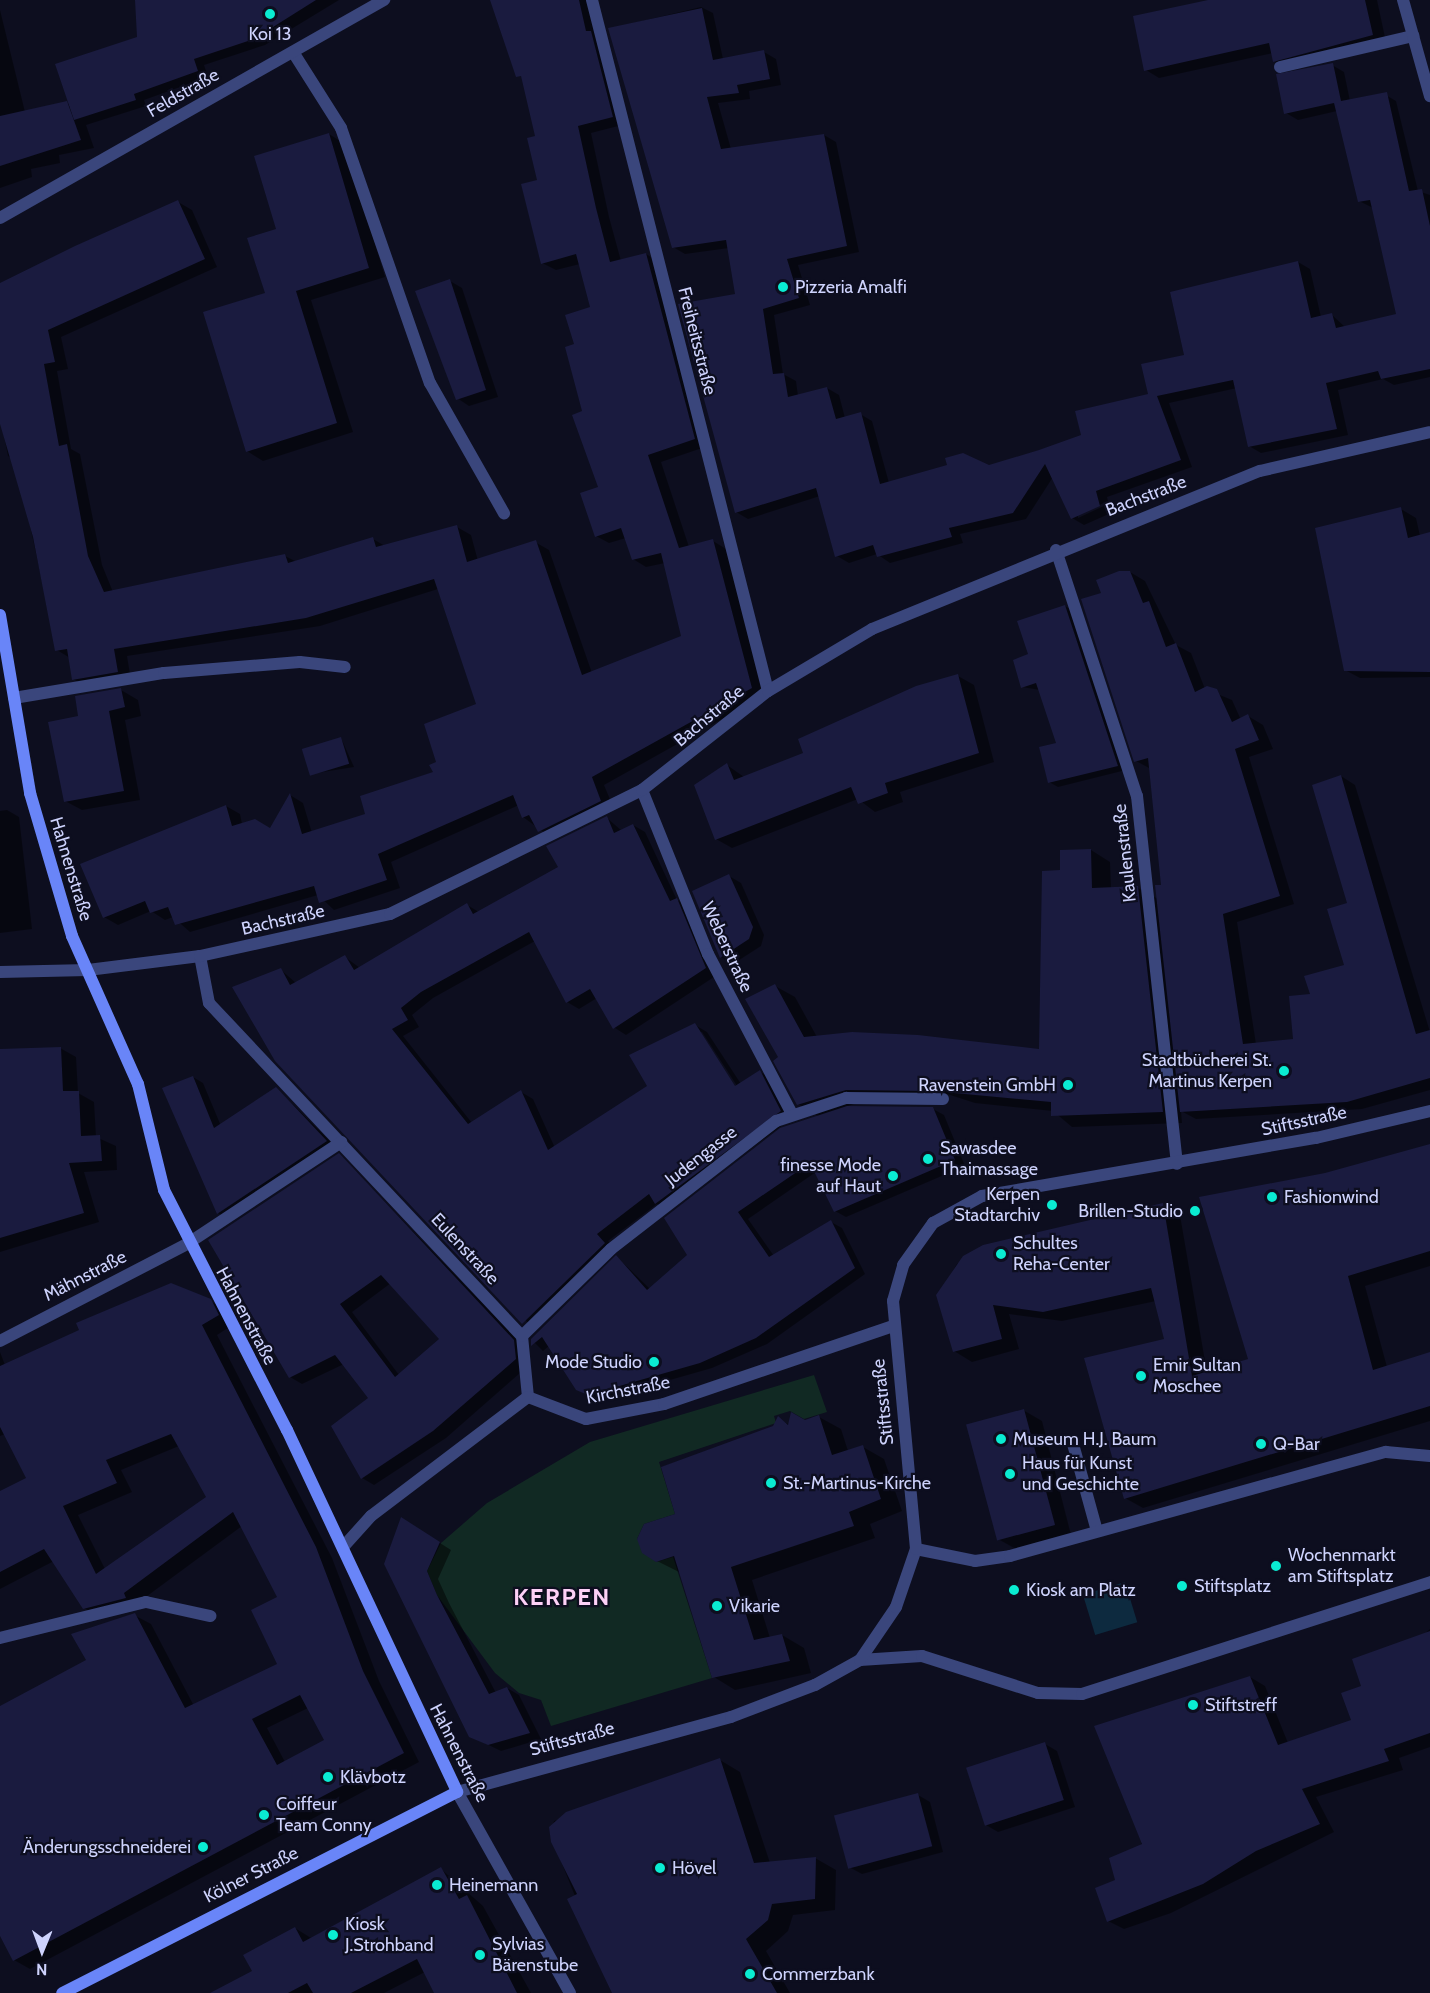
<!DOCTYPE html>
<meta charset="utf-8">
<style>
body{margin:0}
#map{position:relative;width:1430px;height:1993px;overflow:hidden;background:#0d0e1f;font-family:Cabin,sans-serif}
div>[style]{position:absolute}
.green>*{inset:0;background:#112923}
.water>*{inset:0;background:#0d2a3f;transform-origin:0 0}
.shadow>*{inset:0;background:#0007}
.building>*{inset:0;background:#1a1b3f;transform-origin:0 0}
.service>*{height:12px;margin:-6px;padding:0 6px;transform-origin:6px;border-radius:6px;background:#3a467c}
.minor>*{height:12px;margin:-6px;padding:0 6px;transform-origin:6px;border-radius:6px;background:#3a467c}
.tertiary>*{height:12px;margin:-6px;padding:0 6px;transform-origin:6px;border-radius:6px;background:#3a467c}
.secondary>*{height:12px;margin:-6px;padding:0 6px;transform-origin:6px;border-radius:6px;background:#6985f8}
.dots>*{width:16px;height:16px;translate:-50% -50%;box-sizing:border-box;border:3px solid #0d0e1f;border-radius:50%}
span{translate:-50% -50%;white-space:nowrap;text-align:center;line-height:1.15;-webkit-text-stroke:4.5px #0d0e1f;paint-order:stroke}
.poi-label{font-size:18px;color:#ced3fd}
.left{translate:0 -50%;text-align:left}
.right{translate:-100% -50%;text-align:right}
.street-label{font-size:18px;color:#ced3fd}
.district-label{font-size:24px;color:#fdd0f6;font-weight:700;letter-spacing:1.5px}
.north{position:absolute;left:12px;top:1921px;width:60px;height:60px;-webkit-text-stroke:4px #0d0e1f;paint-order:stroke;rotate:181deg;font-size:16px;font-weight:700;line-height:24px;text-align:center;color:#ced3fd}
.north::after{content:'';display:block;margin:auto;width:21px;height:27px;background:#ced3fd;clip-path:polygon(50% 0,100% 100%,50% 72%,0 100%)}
</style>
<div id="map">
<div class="green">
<div style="clip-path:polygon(814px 1375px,827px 1412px,804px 1419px,790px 1411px,774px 1416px,776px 1423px,659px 1462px,675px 1514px,644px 1524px,637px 1539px,656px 1562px,673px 1557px,712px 1678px,551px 1726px,541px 1700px,519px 1693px,495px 1673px,437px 1595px,427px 1571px,441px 1543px,487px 1503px,590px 1442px)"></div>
</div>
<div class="water">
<div style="left:1125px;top:1582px;width:42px;height:44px;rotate:73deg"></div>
</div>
<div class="shadow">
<div style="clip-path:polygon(137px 0,339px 0,265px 45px,204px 65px,208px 77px,144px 100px,146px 106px,86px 125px,94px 148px,59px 155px,60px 163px,31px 169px,32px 177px,0 188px,0 10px,25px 112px,70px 104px,138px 39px)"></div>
<div style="clip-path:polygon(521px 0,591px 0,626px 124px,591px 133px,609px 217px,621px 261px,646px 254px,659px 262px,708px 446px,661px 462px,689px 547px,713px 541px,726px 549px,765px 695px,604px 785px,614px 809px,553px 839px,523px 817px,519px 805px,391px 862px,400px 888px,334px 910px,318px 895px,190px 932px,173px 917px,165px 920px,151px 911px,118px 925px,104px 917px,226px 806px,240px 814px,242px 824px,270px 830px,290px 795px,303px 803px,312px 833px,367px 815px,435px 773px,478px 705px,438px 589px,320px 626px,127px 656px,131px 680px,87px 687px,73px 679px,70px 658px,57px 650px,16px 461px,8px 456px,0 416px,0 285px,178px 202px,192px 210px,217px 267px,61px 337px,68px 369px,57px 371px,71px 449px,80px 454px,102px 565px,113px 592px,285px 556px,297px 562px,373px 539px,385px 546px,457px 527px,471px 535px,478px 561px,535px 542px,549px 550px,592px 673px,682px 637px,665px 563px,646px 567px,633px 559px,626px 538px,609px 543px,596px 536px,600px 488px,576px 345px,592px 308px,580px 264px,556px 270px,542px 263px,537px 137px)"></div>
<div style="clip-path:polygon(1216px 0,1377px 0,1386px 42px,1288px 69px,1275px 61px,1273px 53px,1159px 78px,1146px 70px)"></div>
<div style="clip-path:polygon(evenodd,701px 7px,713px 13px,723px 59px,764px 52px,776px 59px,781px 85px,749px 91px,750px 99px,718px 103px,731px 149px,824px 135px,836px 142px,859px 252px,798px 265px,810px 305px,774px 315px,783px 374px,796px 381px,798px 396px,827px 388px,839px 395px,845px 418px,860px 414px,872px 421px,889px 483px,989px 467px,1083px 436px,1149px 395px,1186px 356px,1298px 262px,1310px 269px,1321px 317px,1332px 315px,1345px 327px,1397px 315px,1373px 208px,1359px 201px,1337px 111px,1298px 120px,1286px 113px,1332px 65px,1344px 72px,1350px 101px,1384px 94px,1396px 101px,1418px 191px,1430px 195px,1430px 377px,1394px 385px,1383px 379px,1338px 390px,1348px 435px,1261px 453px,1249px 446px,1237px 388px,1169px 403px,1192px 467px,1107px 497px,1111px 513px,1084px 525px,1072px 518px,1053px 477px,1026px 519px,960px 534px,963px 543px,890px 563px,877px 554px,849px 563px,837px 556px,820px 496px,748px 519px,736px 512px,737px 296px,729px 248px,685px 254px,673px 247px,609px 29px,701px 7px,1106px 502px,1108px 504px,1078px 518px,1078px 515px,1106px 502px)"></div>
<div style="clip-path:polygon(329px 134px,345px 144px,385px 277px,311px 300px,353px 432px,263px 461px,247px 451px,278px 230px)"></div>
<div style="clip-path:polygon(450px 281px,462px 288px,498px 397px,469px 406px,457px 398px)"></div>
<div style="clip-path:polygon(1401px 509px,1416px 518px,1420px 536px,1430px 534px,1430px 677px,1360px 678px,1345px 670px)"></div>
<div style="clip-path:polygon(1130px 572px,1145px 581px,1176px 645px,1191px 653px,1205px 689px,1232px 700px,1241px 720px,1248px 716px,1263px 725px,1273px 749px,1249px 757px,1294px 904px,1237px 922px,1256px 1044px,1294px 1041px,1312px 995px,1346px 966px,1349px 904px,1341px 776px,1355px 785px,1430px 1032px,1430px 1090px,1362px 1109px,1196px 1119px,1181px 1111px,1182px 1123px,1072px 1127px,1053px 1111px,975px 1103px,941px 1092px,945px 1101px,866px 1100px,845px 1107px,933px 1109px,944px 1115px,965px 1166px,846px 1217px,835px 1211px,816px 1172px,748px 1219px,774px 1256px,831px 1222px,842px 1228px,865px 1274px,767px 1344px,712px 1368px,600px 1400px,577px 1389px,549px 1346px,543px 1351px,532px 1340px,617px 1257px,650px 1289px,689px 1255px,820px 1117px,798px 1104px,780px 1058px,775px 986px,795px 997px,817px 1037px,1041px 1051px,1062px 872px,1091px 850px,1110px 862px,1111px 889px,1138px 888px,1158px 899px,1163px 886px,1151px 769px,1136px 761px,1103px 594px)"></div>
<div style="clip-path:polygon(1065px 606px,1074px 611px,1126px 770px,1058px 787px,1049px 782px,1058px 744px,1040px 690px,1022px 687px,1030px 655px)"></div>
<div style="clip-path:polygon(958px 676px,974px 685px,994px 762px,900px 792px,903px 802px,875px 812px,858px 799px,732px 848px,716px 839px,727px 765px,744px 777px,805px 754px)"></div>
<div style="clip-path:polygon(121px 690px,138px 700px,141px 716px,125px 720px,140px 800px,82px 810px,65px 801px,80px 717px)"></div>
<div style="clip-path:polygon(341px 738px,354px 767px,310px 774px)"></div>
<div style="clip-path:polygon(7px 810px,19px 817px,32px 929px,0 933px,0 811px)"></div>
<div style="clip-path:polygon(evenodd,607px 818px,622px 831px,633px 825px,645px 832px,677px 900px,688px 906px,717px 975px,626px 1035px,615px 1028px,597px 998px,579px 1009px,567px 1002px,535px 941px,433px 998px,412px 1015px,419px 1027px,403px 1036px,472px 1123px,521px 1092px,533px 1099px,555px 1148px,649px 1086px,695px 1025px,707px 1032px,741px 1084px,760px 1072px,771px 1078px,792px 1118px,668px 1210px,657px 1204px,608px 1241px,616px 1250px,535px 1330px,277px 1061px,281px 970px,296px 983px,345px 957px,360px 968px,467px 905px,479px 912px,560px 868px,607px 818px,699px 1032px,702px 1032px,741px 1092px,738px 1093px,699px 1032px)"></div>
<div style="clip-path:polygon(729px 876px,741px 883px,764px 935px,761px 946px,733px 964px,721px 957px)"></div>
<div style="clip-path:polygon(60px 1048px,76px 1057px,78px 1093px,94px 1102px,96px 1137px,116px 1146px,117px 1170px,84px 1172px,99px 1222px,0 1252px,0 1063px)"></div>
<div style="clip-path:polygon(193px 1077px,203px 1083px,221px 1126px,276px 1088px,336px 1147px,228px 1219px,218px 1213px)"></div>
<div style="clip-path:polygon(1430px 1145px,1430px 1266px,1365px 1286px,1387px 1367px,1430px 1353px,1430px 1421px,1143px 1508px,1125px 1498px,1166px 1341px,1156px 1301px,1062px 1321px,1009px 1314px,1019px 1349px,972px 1362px,954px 1351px,938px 1295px,957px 1264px,984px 1246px,1163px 1205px,1180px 1215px,1207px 1373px,1249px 1359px,1326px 1174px)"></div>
<div style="clip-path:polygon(evenodd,339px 1155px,526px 1348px,528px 1366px,446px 1438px,374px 1485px,362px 1478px,370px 1399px,344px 1364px,302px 1384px,290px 1377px,339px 1155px,391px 1283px,441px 1339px,399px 1375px,352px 1312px,391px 1283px)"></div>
<div style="clip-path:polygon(evenodd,210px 1301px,227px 1310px,234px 1324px,217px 1335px,332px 1558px,379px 1681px,419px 1762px,30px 1969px,14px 1960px,0 1933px,0 1708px,88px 1661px,134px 1615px,151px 1624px,194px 1706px,279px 1665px,279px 1598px,242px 1526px,139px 1602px,100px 1617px,84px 1608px,54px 1561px,0 1589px,0 1493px,28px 1478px,5px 1434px,0 1436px,0 1352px,5px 1365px,210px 1301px,179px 1446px,208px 1497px,105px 1569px,78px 1515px,132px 1492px,121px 1470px,179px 1446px,210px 1301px,308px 1708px,326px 1740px,285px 1762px,267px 1728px,308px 1708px)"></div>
<div style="clip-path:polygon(1023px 1410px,1042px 1421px,1071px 1535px,1016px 1549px,998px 1539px)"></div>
<div style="clip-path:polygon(819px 1417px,841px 1429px,848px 1451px,863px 1447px,884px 1459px,902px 1511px,870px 1524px,875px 1538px,752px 1580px,770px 1638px,782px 1635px,804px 1648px,811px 1673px,735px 1690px,714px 1677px,681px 1573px,657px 1561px,677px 1514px,662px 1467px,774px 1427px,778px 1419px,790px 1425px)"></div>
<div style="clip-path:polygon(413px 1526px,451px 1550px,438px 1579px,449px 1603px,496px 1693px,507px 1688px,519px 1695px,541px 1739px,501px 1751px,470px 1736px)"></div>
<div style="clip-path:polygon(1430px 1629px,1430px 1747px,1399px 1758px,1403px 1770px,1316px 1797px,1334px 1832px,1171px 1913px,1124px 1929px,1108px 1921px,1117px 1881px,1250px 1677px,1265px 1686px,1288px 1743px,1353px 1721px,1363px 1687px)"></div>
<div style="clip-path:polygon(1045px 1744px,1057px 1751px,1075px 1807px,998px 1832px,986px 1825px)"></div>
<div style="clip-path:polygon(720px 1760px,740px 1772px,770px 1863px,815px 1858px,836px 1870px,835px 1910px,793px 1915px,788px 1931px,766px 1951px,790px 1993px,614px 1993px,550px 1834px,554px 1821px)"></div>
<div style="clip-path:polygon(918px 1795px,930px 1802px,943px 1852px,862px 1874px,849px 1867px)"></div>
<div style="clip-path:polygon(441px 1869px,483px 1906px,531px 1993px,436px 1993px,425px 1972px,384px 1993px,248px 1993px,254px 1971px,295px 1928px,311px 1938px)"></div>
</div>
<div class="building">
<div style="clip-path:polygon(135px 0,316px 0,254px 39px,194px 59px,198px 71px,134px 94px,136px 100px,74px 120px,55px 64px,137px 37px)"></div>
<div style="clip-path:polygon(490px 0,579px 0,586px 31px,591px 31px,613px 117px,578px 126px,596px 208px,610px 262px,646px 253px,695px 439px,648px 455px,679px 548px,713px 539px,752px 688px,592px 777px,601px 801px,538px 832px,529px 815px,522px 818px,513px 795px,378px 854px,387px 880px,319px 903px,314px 886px,175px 925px,168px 907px,150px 913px,145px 901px,103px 918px,80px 864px,226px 805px,232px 826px,255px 819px,270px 828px,290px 793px,302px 834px,365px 814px,360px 796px,433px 772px,429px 765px,436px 762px,424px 724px,476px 704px,434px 579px,306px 618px,114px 649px,118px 672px,72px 680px,67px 649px,55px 651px,33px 537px,0 424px,0 283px,75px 246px,178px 200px,205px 259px,48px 330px,55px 362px,44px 364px,59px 446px,67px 444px,88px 556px,104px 592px,285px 554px,288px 563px,373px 537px,376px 547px,457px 525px,467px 562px,536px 540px,582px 675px,681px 636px,661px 553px,632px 560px,621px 528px,595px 537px,580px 493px,598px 487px,572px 415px,582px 411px,565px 347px,574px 344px,565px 315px,590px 307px,576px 254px,541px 264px,521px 184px,537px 180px,527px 138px,535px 136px,521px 76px,516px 77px)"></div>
<div style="clip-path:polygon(1208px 0,1365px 0,1373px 35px,1273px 62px,1269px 43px,1144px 71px,1133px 16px)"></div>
<div style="clip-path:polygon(702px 8px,713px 60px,764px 50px,770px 79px,737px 85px,739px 93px,707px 97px,721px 149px,824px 134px,847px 246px,787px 259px,799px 298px,763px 309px,773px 374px,784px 373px,788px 397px,827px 387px,836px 419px,861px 412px,880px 484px,947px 465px,945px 458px,963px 453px,989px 465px,1039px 450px,1081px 435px,1075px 411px,1148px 394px,1141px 364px,1184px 355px,1170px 292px,1298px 261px,1311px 318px,1332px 313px,1336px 328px,1396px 314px,1370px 200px,1358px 202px,1334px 103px,1284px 114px,1276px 74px,1333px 63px,1341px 101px,1387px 92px,1409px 191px,1422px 189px,1430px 226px,1430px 369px,1381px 379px,1378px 371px,1326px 383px,1337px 429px,1248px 447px,1233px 380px,1157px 396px,1181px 460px,1096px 491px,1100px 506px,1071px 519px,1045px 464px,1013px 513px,949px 528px,952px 537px,877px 557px,873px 545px,835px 557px,816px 488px,735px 513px,678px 304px,735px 294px,726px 240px,672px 248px,608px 28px)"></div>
<div style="clip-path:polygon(67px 101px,81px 140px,0 166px,0 116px)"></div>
<div style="clip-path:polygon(329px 133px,369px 268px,296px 291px,337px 423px,246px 452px,203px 312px,265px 293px,247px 238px,276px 229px,254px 156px)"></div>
<div style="clip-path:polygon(450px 279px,486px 390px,456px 400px,415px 291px)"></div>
<div style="clip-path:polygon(1401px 507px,1408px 538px,1430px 532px,1430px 672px,1344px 671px,1315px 528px)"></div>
<div style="clip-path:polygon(1119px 571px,1130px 571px,1143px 603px,1149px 601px,1166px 647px,1176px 643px,1195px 692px,1207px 686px,1217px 689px,1232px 722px,1248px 714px,1259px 740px,1235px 749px,1280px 896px,1223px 914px,1243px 1044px,1293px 1039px,1289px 996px,1310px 994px,1304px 976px,1344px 965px,1327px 909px,1347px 903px,1312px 785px,1341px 775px,1416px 1034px,1430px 1030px,1430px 1078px,1347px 1102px,1180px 1112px,1155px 885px,1161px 885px,1148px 758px,1134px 762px,1081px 599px,1101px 593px,1096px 580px)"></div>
<div style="clip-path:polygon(1065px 605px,1118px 766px,1048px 783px,1039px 747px,1056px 743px,1036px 683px,1021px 688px,1013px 660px,1028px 654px,1017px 621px)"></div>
<div style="clip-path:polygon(958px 674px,979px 753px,885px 783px,888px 793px,858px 804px,851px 787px,715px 840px,694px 785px,727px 763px,734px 780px,803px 753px,798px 739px,916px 686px)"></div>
<div style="clip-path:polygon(121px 688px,125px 707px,109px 711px,124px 791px,64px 802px,48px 722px,78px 716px,75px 696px)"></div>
<div style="left:341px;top:737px;width:28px;height:41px;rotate:73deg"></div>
<div style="clip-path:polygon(607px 816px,614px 833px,633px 824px,670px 901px,677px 898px,706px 968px,613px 1029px,590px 989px,566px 1003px,529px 932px,421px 992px,401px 1008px,408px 1020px,392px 1029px,468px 1124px,521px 1090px,548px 1150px,647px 1086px,629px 1055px,695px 1023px,735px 1086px,760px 1070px,781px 1111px,655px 1204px,649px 1194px,597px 1234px,605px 1243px,522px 1324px,275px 1061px,232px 987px,281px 968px,290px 985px,345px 955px,354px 970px,467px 903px,473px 914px,558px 867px,546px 846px)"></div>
<div style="clip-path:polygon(1091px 849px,1092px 888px,1138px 886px,1163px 1112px,1051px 1116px,1051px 1102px,954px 1093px,922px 1082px,926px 1091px,846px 1090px,797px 1105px,773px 1061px,778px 1057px,745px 999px,775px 984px,804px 1037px,852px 1032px,918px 1035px,1039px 1049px,1042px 871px,1060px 870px,1060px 850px)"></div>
<div style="clip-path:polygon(729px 874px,753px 927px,749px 939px,720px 958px,692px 891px)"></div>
<div style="clip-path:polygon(61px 1047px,63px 1091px,79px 1091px,81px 1136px,100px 1135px,102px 1161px,69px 1163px,84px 1213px,0 1238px,0 1049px)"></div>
<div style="clip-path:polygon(193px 1076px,214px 1128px,276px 1087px,327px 1141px,217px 1214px,162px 1088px)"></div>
<div style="clip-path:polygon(847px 1106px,933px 1107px,955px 1160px,834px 1212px,810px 1163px,738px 1212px,769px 1257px,831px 1220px,855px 1268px,756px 1338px,700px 1363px,588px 1395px,576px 1390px,542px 1337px,531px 1346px,531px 1339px,616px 1255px,647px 1290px,687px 1255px,664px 1218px,780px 1128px)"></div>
<div style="clip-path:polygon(1430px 1144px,1430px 1251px,1348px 1276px,1373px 1370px,1430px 1352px,1430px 1406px,1124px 1499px,1084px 1358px,1164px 1339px,1151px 1288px,1043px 1312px,993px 1305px,1002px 1339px,953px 1352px,936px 1295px,963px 1256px,983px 1245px,1163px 1203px,1192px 1376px,1248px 1359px,1199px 1197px,1325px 1173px)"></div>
<div style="clip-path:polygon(evenodd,339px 1153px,514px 1340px,516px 1359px,433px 1431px,361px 1479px,331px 1426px,368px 1398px,335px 1355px,289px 1378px,208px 1240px,339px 1153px,381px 1275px,439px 1339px,395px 1377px,340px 1304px,381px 1275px)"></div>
<div style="clip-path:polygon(evenodd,171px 1283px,211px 1299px,219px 1315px,202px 1325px,316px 1547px,363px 1671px,404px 1753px,13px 1961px,0 1936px,0 1706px,86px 1660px,71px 1634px,135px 1613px,185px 1708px,277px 1664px,251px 1610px,277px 1597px,233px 1512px,124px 1593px,126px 1598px,83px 1609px,44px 1549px,0 1572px,0 1491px,26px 1478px,0 1427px,0 1366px,79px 1330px,76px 1323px,171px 1283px,171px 1434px,206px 1497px,96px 1574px,63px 1506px,117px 1483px,106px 1460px,171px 1434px,171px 1283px,300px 1695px,324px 1740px,277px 1765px,252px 1719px,300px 1695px)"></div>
<div style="left:1024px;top:1409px;width:120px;height:60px;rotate:75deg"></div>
<div style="clip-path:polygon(791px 1412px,805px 1420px,819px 1415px,832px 1455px,863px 1445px,881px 1499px,849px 1512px,854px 1526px,731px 1567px,754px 1640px,782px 1634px,790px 1661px,712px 1678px,674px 1556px,656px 1562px,642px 1553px,637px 1539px,644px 1524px,675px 1514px,661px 1467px,773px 1426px,778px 1416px,788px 1425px)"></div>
<div style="clip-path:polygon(401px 1517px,440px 1542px,427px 1571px,437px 1595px,489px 1694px,507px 1687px,530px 1733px,488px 1745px,469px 1737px,384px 1564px)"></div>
<div style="clip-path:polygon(1430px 1631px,1430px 1733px,1384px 1749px,1389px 1761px,1302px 1789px,1320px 1824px,1256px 1851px,1203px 1884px,1107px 1922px,1095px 1888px,1115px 1880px,1109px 1858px,1142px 1844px,1094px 1726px,1250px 1676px,1278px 1745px,1351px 1720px,1341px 1693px,1361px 1686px,1352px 1659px)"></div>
<div style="left:1045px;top:1742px;width:61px;height:83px;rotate:72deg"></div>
<div style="clip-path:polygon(720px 1758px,754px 1863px,816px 1857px,815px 1899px,772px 1904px,768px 1920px,746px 1939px,777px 1993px,612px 1993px,567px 1899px,577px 1894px,551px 1842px,549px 1827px,566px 1812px)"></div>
<div style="left:918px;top:1793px;width:55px;height:87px;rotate:75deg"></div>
<div style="clip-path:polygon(441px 1867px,459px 1899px,467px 1895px,517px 1993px,434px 1993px,417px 1959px,351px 1993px,313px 1993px,307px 1983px,288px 1993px,210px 1993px,252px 1971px,243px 1955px,295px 1927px,303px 1942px)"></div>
</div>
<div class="service">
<div style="left:293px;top:52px;width:90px;rotate:57.7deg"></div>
<div style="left:341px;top:128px;width:270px;rotate:70.8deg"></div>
<div style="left:430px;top:383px;width:150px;rotate:60.4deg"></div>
<div style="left:1280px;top:67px;width:137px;rotate:-13.1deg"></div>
<div style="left:14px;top:698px;width:152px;rotate:-9.5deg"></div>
<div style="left:164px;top:673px;width:136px;rotate:-4.6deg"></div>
<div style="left:300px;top:662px;width:45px;rotate:6.3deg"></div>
<div style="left:1073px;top:1444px;width:90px;rotate:74.6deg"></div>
<div style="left:0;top:1638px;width:150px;rotate:-13.9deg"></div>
<div style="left:146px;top:1602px;width:66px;rotate:12.3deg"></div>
</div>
<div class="minor">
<div style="left:592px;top:0;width:713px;rotate:75.71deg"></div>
<div style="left:1403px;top:0;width:100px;rotate:74.3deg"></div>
<div style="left:0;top:218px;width:442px;rotate:-29.6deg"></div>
<div style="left:1056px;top:550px;width:259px;rotate:71.8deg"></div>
<div style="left:1137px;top:796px;width:370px;rotate:83.8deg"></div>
<div style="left:642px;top:790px;width:177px;rotate:68.1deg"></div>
<div style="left:708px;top:954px;width:181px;rotate:62.3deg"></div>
<div style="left:200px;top:956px;width:48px;rotate:79.2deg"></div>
<div style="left:209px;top:1003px;width:457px;rotate:46.8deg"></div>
<div style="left:522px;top:1336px;width:61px;rotate:84.4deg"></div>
<div style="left:0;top:972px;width:88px;rotate:-1.3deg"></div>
<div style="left:88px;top:970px;width:113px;rotate:-7.1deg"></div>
<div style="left:200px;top:956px;width:195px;rotate:-12.5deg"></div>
<div style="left:390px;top:914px;width:281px;rotate:-26.2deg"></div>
<div style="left:642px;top:790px;width:160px;rotate:-38.2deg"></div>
<div style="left:768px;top:691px;width:121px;rotate:-30.8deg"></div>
<div style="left:872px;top:629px;width:419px;rotate:-22.2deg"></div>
<div style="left:1260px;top:471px;width:174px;rotate:-12.9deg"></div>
<div style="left:522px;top:1336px;width:124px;rotate:-44.3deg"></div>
<div style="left:611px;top:1249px;width:209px;rotate:-37.8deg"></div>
<div style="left:776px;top:1121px;width:74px;rotate:-18.2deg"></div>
<div style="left:846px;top:1098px;width:97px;rotate:0.6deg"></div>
<div style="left:0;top:1341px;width:211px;rotate:-27.4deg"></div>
<div style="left:187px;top:1244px;width:185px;rotate:-33.5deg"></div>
<div style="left:528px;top:1397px;width:62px;rotate:20.8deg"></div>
<div style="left:586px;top:1419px;width:79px;rotate:-10.9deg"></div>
<div style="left:664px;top:1404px;width:242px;rotate:-18.8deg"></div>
<div style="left:344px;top:1546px;width:40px;rotate:-48deg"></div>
<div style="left:371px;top:1516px;width:197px;rotate:-37.2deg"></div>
<div style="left:916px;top:1549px;width:60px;rotate:11.5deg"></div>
<div style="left:975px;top:1561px;width:35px;rotate:-8deg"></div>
<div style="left:1010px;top:1556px;width:390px;rotate:-15.5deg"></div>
<div style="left:1386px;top:1452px;width:44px;rotate:5.2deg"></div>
<div style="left:860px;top:1660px;width:62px;rotate:-3.7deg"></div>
<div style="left:922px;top:1656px;width:122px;rotate:17.7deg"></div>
<div style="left:1038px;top:1693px;width:44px;rotate:1.3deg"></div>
<div style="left:1082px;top:1694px;width:366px;rotate:-17.8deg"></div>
</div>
<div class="tertiary">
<div style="left:570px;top:1993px;width:231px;rotate:-119.3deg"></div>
<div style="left:457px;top:1792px;width:284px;rotate:-15.3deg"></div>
<div style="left:731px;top:1717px;width:90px;rotate:-20.9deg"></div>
<div style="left:815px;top:1685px;width:51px;rotate:-29.1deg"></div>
<div style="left:860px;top:1660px;width:64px;rotate:-55.8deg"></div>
<div style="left:896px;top:1607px;width:61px;rotate:-71deg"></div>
<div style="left:916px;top:1549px;width:249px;rotate:-95.3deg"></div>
<div style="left:893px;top:1301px;width:37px;rotate:-74deg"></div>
<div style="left:903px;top:1265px;width:52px;rotate:-54.5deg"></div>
<div style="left:933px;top:1223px;width:56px;rotate:-28.9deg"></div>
<div style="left:982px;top:1196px;width:339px;rotate:-9.9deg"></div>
<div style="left:1316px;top:1138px;width:117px;rotate:-13.3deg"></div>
</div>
<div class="secondary">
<div style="left:0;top:615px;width:181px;rotate:80.4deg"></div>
<div style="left:30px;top:793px;width:149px;rotate:73.6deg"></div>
<div style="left:72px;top:936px;width:162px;rotate:66deg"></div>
<div style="left:138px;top:1084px;width:109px;rotate:76.2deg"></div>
<div style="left:164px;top:1190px;width:270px;rotate:62.9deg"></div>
<div style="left:287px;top:1430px;width:400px;rotate:64.8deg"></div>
<div style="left:457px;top:1792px;width:443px;rotate:153deg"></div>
</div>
<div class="dots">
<div style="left:270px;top:14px;background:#0aecd2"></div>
<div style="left:783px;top:287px;background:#0aecd2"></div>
<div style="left:1284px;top:1071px;background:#0aecd2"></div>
<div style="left:1068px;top:1085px;background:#0aecd2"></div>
<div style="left:928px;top:1159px;background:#0aecd2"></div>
<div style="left:893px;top:1176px;background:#0aecd2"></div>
<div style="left:1272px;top:1197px;background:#0aecd2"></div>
<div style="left:1052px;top:1205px;background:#0aecd2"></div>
<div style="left:1195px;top:1211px;background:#0aecd2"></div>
<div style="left:1001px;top:1254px;background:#0aecd2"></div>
<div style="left:654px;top:1362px;background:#0aecd2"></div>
<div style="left:1141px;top:1376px;background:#0aecd2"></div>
<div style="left:1001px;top:1439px;background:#0aecd2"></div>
<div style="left:1261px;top:1444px;background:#0aecd2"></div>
<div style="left:1010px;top:1474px;background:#0aecd2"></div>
<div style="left:771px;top:1483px;background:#0aecd2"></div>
<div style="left:1276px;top:1566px;background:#0aecd2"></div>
<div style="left:1182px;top:1586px;background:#0aecd2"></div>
<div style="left:1014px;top:1590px;background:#0aecd2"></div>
<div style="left:717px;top:1606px;background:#0aecd2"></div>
<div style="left:1193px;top:1705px;background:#0aecd2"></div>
<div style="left:328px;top:1777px;background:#0aecd2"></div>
<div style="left:264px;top:1815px;background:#0aecd2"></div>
<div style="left:203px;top:1847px;background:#0aecd2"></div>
<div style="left:660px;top:1868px;background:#0aecd2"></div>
<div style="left:437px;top:1885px;background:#0aecd2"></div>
<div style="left:333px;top:1935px;background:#0aecd2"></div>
<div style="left:480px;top:1955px;background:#0aecd2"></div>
<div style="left:750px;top:1974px;background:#0aecd2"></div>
</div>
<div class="poi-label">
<span style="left:270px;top:34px">Koi 13</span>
<span class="left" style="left:795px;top:287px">Pizzeria Amalfi</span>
<span class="right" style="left:1272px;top:1071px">Stadtbücherei St.<br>Martinus Kerpen</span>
<span class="right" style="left:1056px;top:1085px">Ravenstein GmbH</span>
<span class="left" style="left:940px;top:1159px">Sawasdee<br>Thaimassage</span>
<span class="right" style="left:881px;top:1176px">finesse Mode<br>auf Haut</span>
<span class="right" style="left:1040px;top:1205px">Kerpen<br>Stadtarchiv</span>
<span class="left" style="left:1284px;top:1197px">Fashionwind</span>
<span class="right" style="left:1183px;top:1211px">Brillen-Studio</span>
<span class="left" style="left:1013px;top:1254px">Schultes<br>Reha-Center</span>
<span class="right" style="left:642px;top:1362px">Mode Studio</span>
<span class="left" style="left:1153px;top:1376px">Emir Sultan<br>Moschee</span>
<span class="left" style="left:1013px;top:1439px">Museum H.J. Baum</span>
<span class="left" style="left:1273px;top:1444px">Q-Bar</span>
<span class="left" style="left:1022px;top:1474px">Haus für Kunst<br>und Geschichte</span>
<span class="left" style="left:783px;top:1483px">St.-Martinus-Kirche</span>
<span class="left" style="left:1288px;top:1566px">Wochenmarkt<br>am Stiftsplatz</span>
<span class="left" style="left:1194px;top:1586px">Stiftsplatz</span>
<span class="left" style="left:1026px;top:1590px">Kiosk am Platz</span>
<span class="left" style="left:729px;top:1606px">Vikarie</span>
<span class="left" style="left:1205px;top:1705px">Stiftstreff</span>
<span class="left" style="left:340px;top:1777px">Klävbotz</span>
<span class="left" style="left:276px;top:1815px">Coiffeur<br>Team Conny</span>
<span class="right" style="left:191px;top:1847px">Änderungsschneiderei</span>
<span class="left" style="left:672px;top:1868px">Hövel</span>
<span class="left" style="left:449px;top:1885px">Heinemann</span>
<span class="left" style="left:345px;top:1935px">Kiosk<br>J.Strohband</span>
<span class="left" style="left:492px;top:1955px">Sylvias<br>Bärenstube</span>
<span class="left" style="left:762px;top:1974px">Commerzbank</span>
</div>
<div class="street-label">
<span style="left:183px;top:93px;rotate:-30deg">Feldstraße</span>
<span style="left:697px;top:341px;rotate:76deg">Freiheitsstraße</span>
<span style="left:1146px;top:496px;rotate:-21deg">Bachstraße</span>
<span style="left:709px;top:716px;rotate:-40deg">Bachstraße</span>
<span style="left:1125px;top:853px;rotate:-96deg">Kaulenstraße</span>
<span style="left:71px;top:869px;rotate:73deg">Hahnenstraße</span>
<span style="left:283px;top:920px;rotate:-13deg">Bachstraße</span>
<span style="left:727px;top:947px;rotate:65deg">Weberstraße</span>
<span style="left:1304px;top:1121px;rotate:-12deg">Stiftsstraße</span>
<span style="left:701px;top:1156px;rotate:-38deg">Judengasse</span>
<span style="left:465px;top:1249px;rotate:47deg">Eulenstraße</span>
<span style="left:85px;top:1276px;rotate:-27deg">Mähnstraße</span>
<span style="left:246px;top:1316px;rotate:62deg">Hahnenstraße</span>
<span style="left:628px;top:1390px;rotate:-11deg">Kirchstraße</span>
<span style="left:883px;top:1402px;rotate:-96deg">Stiftsstraße</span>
<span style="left:572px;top:1739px;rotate:-15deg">Stiftsstraße</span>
<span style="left:459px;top:1753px;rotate:63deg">Hahnenstraße</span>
<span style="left:251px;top:1875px;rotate:-27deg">Kölner Straße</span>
</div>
<div class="district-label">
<span style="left:562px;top:1597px">KERPEN</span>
</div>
<div class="north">N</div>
</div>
